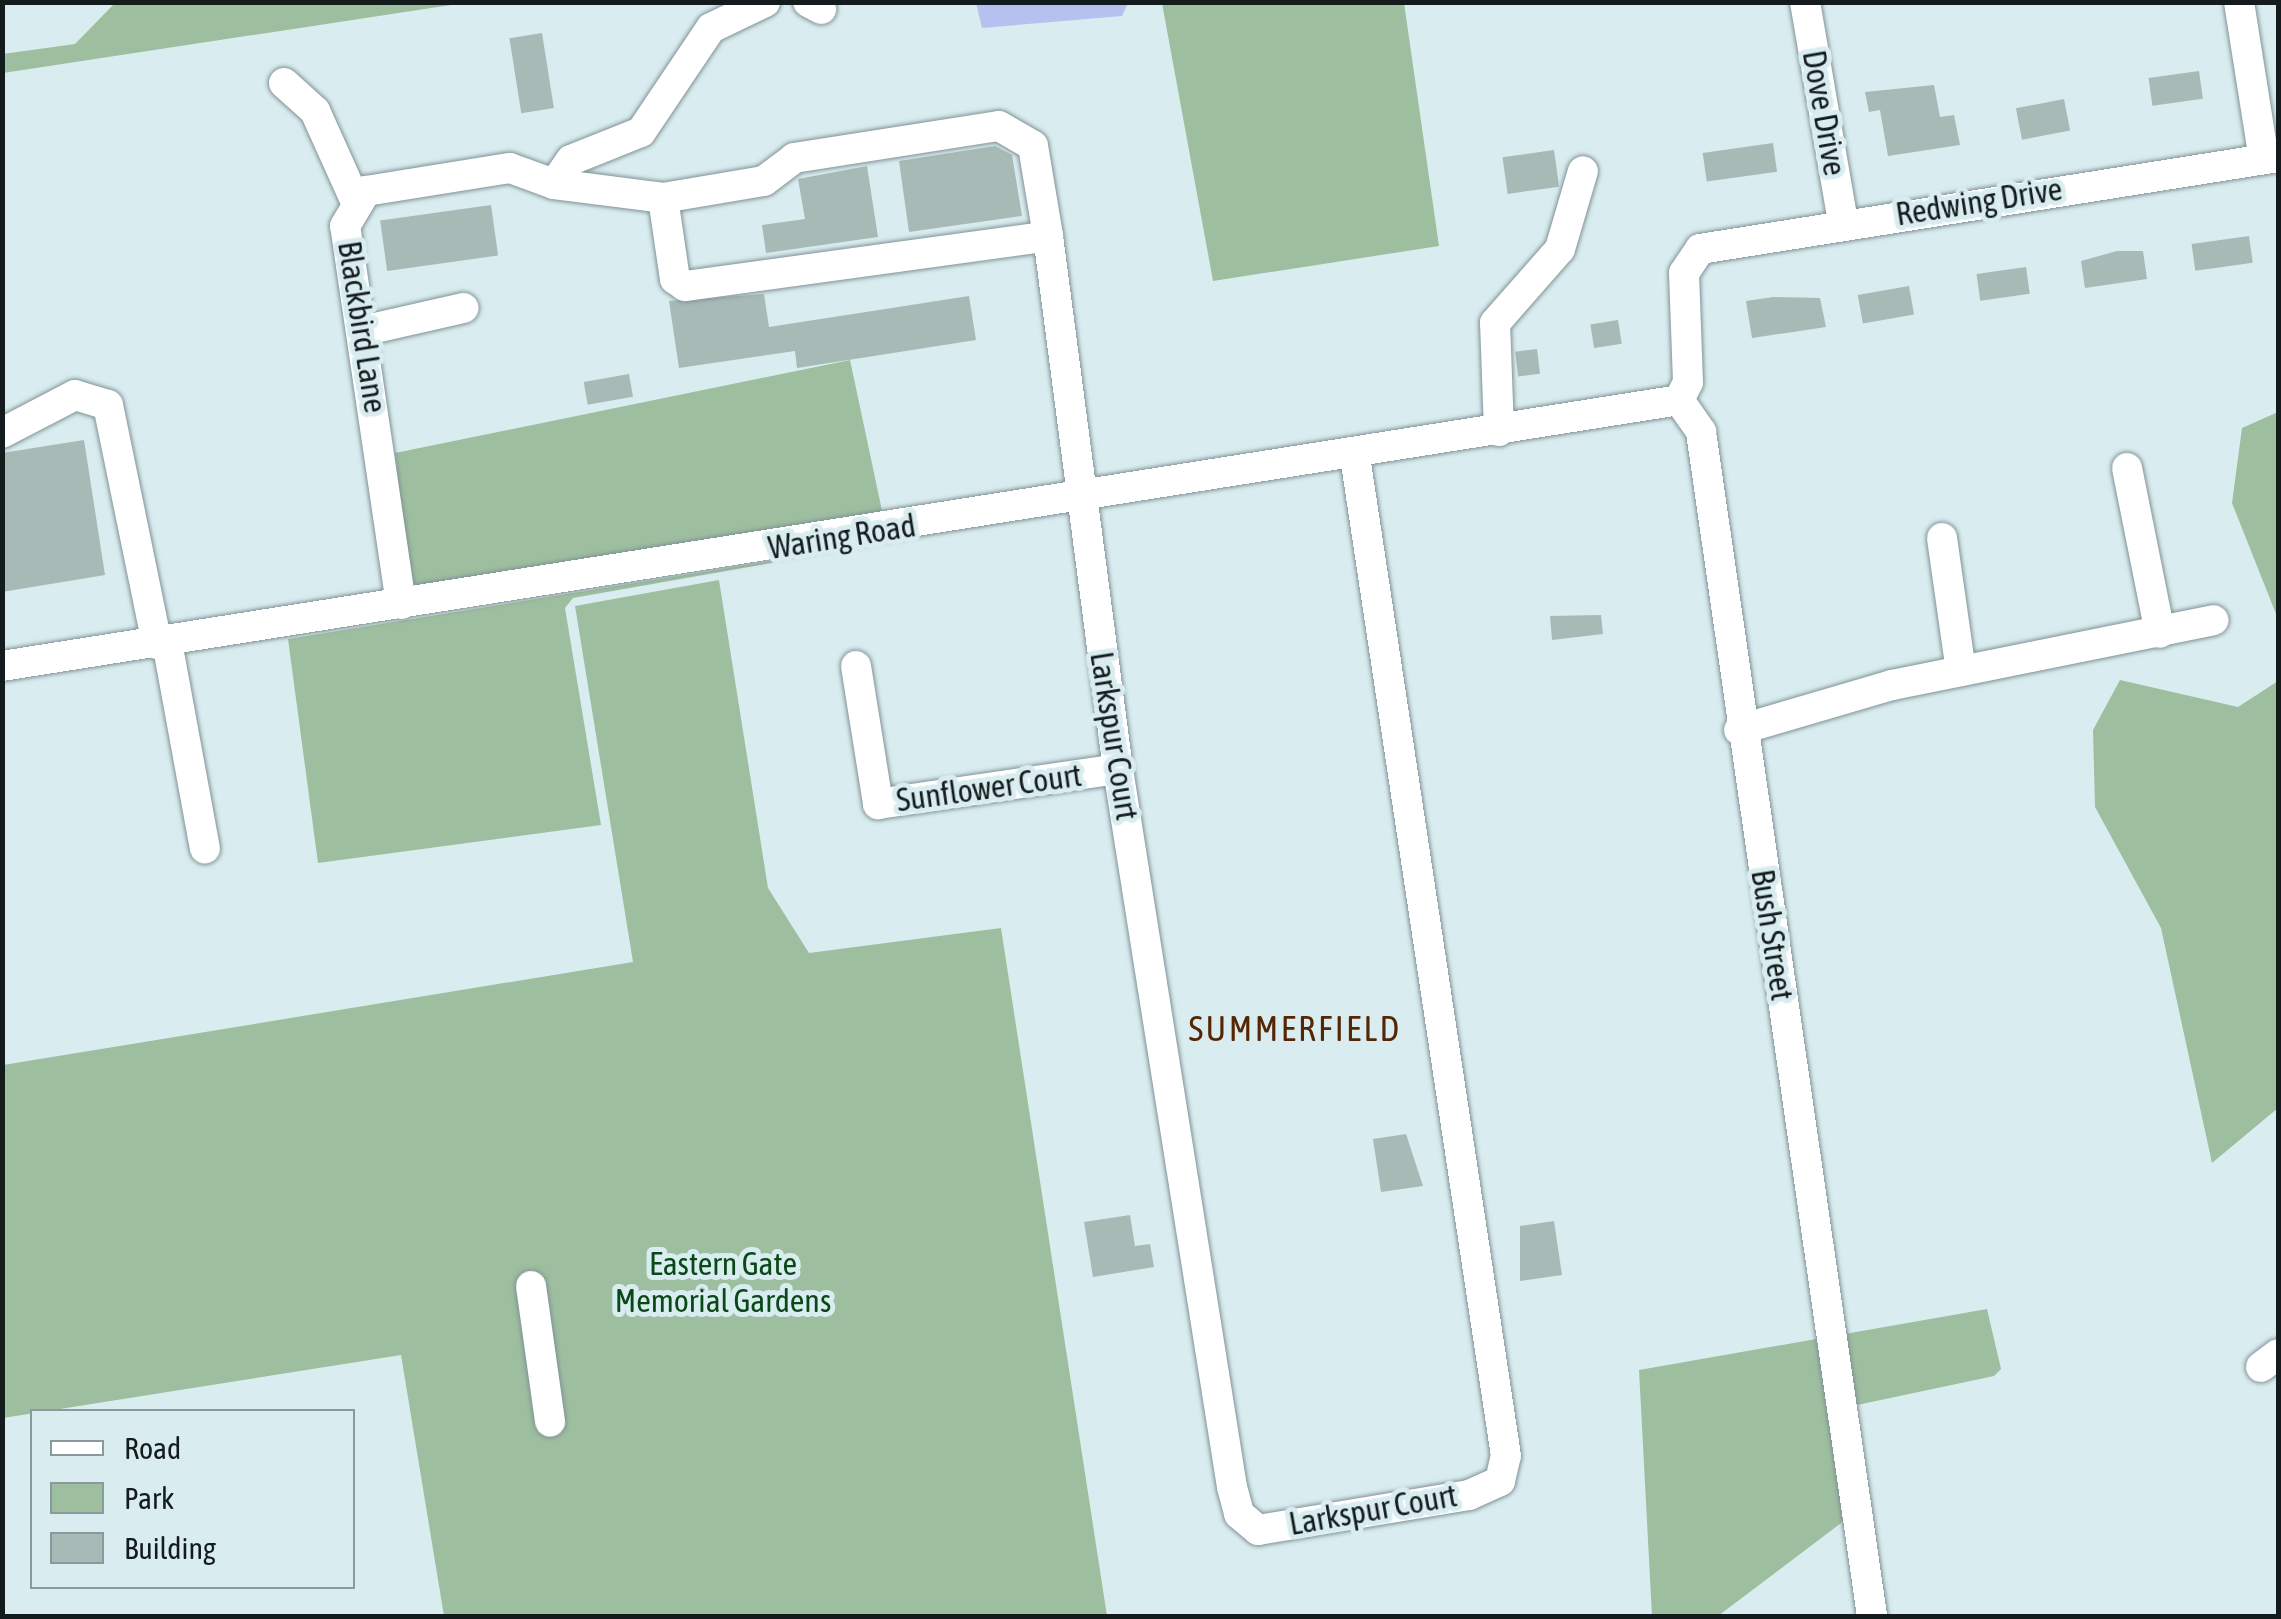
<!DOCTYPE html>
<style>
body{margin:0}
#map{position:relative;width:2281px;height:1619px;overflow:hidden;background:#d9edf0;font-family:"Asap Condensed",sans-serif}
div>[style]{position:absolute}
.green>*{inset:0;background:#9dbf9f}
.water>*{inset:0;background:#b7c1f0}
.building>*{inset:0;background:#a8bab5;transform-origin:0 0}
.roads{filter:drop-shadow(0 0 2px #809296) drop-shadow(0 0 2px #809296)}
.minor>*{height:30px;margin:-15px;padding:0 15px;transform-origin:15px;border-radius:15px;background:#fff}
span{translate:-50% -50%;white-space:nowrap;text-align:center;line-height:1.15;-webkit-text-stroke:10px #d9edf0;paint-order:stroke}
.street-label{font-size:32px;color:#141b1d}
.park-label{font-size:32px;color:#0a4818}
.neighbourhood-label{font-size:35px;color:#542606;letter-spacing:2.5px}
.frame{position:absolute;inset:0;border:5px solid #141b1d;pointer-events:none}
.legend{position:absolute;left:30px;top:1409px;width:325px;height:180px;box-sizing:border-box;background:#d9edf0;border:2px solid #8a999c;margin:0;padding:12px 18px;list-style:none;font-size:30px;color:#141b1d}
.legend li{display:flex;align-items:center;gap:20px;height:50px}
.legend b{width:50px;border:2px solid #8a999c}
</style>
<div id="map">
<div class="green">
<div style="clip-path:polygon(115px 3px,115px 2px,464px 3px,3px 73px,3px 54px,75px 44px)"></div>
<div style="clip-path:polygon(1162px 3px,1404px 3px,1439px 246px,1213px 281px)"></div>
<div style="clip-path:polygon(850px 360px,884px 520px,411px 592px,395px 453px)"></div>
<div style="clip-path:polygon(2278px 412px,2278px 619px,2232px 503px,2242px 428px)"></div>
<div style="clip-path:polygon(889px 542px,573px 598px,565px 608px,601px 825px,318px 863px,288px 639px)"></div>
<div style="clip-path:polygon(719px 580px,768px 888px,809px 953px,1001px 928px,1107px 1616px,444px 1616px,401px 1355px,3px 1418px,3px 1065px,633px 962px,575px 606px)"></div>
<div style="clip-path:polygon(2120px 680px,2238px 707px,2278px 681px,2278px 1108px,2212px 1163px,2161px 928px,2095px 807px,2093px 730px)"></div>
<div style="clip-path:polygon(1987px 1309px,2001px 1369px,1994px 1376px,1843px 1408px,1857px 1511px,1718px 1616px,1652px 1616px,1639px 1370px)"></div>
</div>
<div class="water">
<div style="clip-path:polygon(976px 3px,976px 2px,1128px 3px,1122px 16px,982px 28px)"></div>
</div>
<div class="building">
<div style="left:542px;top:33px;width:76px;height:33px;rotate:81deg"></div>
<div style="left:2199px;top:71px;width:28px;height:51px;rotate:82deg"></div>
<div style="clip-path:polygon(1934px 85px,1940px 117px,1954px 115px,1960px 145px,1888px 156px,1880px 110px,1869px 112px,1865px 92px)"></div>
<div style="left:2064px;top:99px;width:32px;height:49px;rotate:79deg"></div>
<div style="left:1773px;top:143px;width:29px;height:71px;rotate:82deg"></div>
<div style="clip-path:polygon(995px 146px,1012px 155px,1022px 216px,909px 232px,899px 161px)"></div>
<div style="left:1554px;top:150px;width:37px;height:52px;rotate:82deg"></div>
<div style="clip-path:polygon(867px 166px,878px 237px,766px 253px,762px 225px,805px 219px,798px 179px)"></div>
<div style="left:491px;top:205px;width:51px;height:112px;rotate:82deg"></div>
<div style="left:2249px;top:236px;width:27px;height:58px;rotate:82deg"></div>
<div style="clip-path:polygon(2117px 251px,2143px 251px,2147px 279px,2085px 288px,2081px 261px)"></div>
<div style="left:2026px;top:267px;width:27px;height:50px;rotate:82deg"></div>
<div style="left:1909px;top:286px;width:29px;height:52px;rotate:80deg"></div>
<div style="clip-path:polygon(764px 294px,769px 327px,969px 296px,976px 340px,797px 368px,795px 351px,679px 368px,669px 301px)"></div>
<div style="clip-path:polygon(1773px 297px,1820px 298px,1826px 327px,1752px 338px,1746px 301px)"></div>
<div style="left:1618px;top:320px;width:24px;height:28px;rotate:81deg"></div>
<div style="left:1537px;top:349px;width:25px;height:22px;rotate:83deg"></div>
<div style="left:629px;top:374px;width:23px;height:46px;rotate:80deg"></div>
<div style="clip-path:polygon(84px 440px,105px 575px,2px 592px,2px 453px)"></div>
<div style="clip-path:polygon(1601px 615px,1603px 634px,1552px 640px,1550px 616px)"></div>
<div style="clip-path:polygon(1406px 1134px,1423px 1186px,1381px 1192px,1373px 1139px)"></div>
<div style="clip-path:polygon(1130px 1215px,1135px 1246px,1150px 1244px,1154px 1267px,1093px 1277px,1084px 1222px)"></div>
<div style="clip-path:polygon(1554px 1221px,1562px 1275px,1520px 1281px,1520px 1226px)"></div>
</div>
<div class="roads">
<div class="minor">
<div style="left:808px;top:2px;width:15px;rotate:28deg"></div>
<div style="left:1805px;top:2px;width:224px;rotate:80.2deg"></div>
<div style="left:2239px;top:2px;width:159px;rotate:81deg"></div>
<div style="left:284px;top:83px;width:42px;rotate:42.1deg"></div>
<div style="left:315px;top:111px;width:98px;rotate:65.8deg"></div>
<div style="left:554px;top:184px;width:29px;rotate:-55deg"></div>
<div style="left:571px;top:160px;width:75px;rotate:-21.8deg"></div>
<div style="left:641px;top:132px;width:125px;rotate:-56.1deg"></div>
<div style="left:711px;top:28px;width:60px;rotate:-25.7deg"></div>
<div style="left:663px;top:198px;width:102px;rotate:-9.6deg"></div>
<div style="left:764px;top:181px;width:38px;rotate:-37deg"></div>
<div style="left:794px;top:158px;width:207px;rotate:-8.9deg"></div>
<div style="left:999px;top:126px;width:39px;rotate:30deg"></div>
<div style="left:1033px;top:146px;width:91px;rotate:80.5deg"></div>
<div style="left:366px;top:330px;width:100px;rotate:-12.7deg"></div>
<div style="left:1679px;top:400px;width:39px;rotate:55deg"></div>
<div style="left:1701px;top:432px;width:1196px;rotate:81.78deg"></div>
<div style="left:1679px;top:400px;width:20px;rotate:-63deg"></div>
<div style="left:1688px;top:382px;width:109px;rotate:-92.1deg"></div>
<div style="left:1684px;top:273px;width:29px;rotate:-56deg"></div>
<div style="left:1700px;top:249px;width:585px;rotate:-9.04deg"></div>
<div style="left:1499px;top:431px;width:108px;rotate:-92.1deg"></div>
<div style="left:1495px;top:323px;width:98px;rotate:-48.7deg"></div>
<div style="left:1560px;top:249px;width:81px;rotate:-73.6deg"></div>
<div style="left:2px;top:433px;width:82px;rotate:-27.5deg"></div>
<div style="left:75px;top:395px;width:34px;rotate:17deg"></div>
<div style="left:108px;top:405px;width:244px;rotate:78.4deg"></div>
<div style="left:2127px;top:468px;width:168px;rotate:78.7deg"></div>
<div style="left:1942px;top:538px;width:134px;rotate:81.9deg"></div>
<div style="left:401px;top:604px;width:382px;rotate:-98.4deg"></div>
<div style="left:345px;top:226px;width:41px;rotate:-59deg"></div>
<div style="left:366px;top:191px;width:146px;rotate:-9.1deg"></div>
<div style="left:510px;top:168px;width:47px;rotate:20deg"></div>
<div style="left:554px;top:184px;width:110px;rotate:7.3deg"></div>
<div style="left:663px;top:198px;width:82px;rotate:81.6deg"></div>
<div style="left:675px;top:279px;width:12px;rotate:35deg"></div>
<div style="left:685px;top:286px;width:366px;rotate:-7.8deg"></div>
<div style="left:1048px;top:236px;width:538px;rotate:82.52deg"></div>
<div style="left:1118px;top:769px;width:727px;rotate:80.98deg"></div>
<div style="left:1232px;top:1487px;width:28px;rotate:75deg"></div>
<div style="left:1239px;top:1514px;width:25px;rotate:40deg"></div>
<div style="left:1258px;top:1530px;width:214px;rotate:-9.4deg"></div>
<div style="left:1469px;top:1495px;width:34px;rotate:-24deg"></div>
<div style="left:1500px;top:1481px;width:26px;rotate:-77deg"></div>
<div style="left:1506px;top:1456px;width:1011px;rotate:-98.59deg"></div>
<div style="left:167px;top:642px;width:210px;rotate:79.6deg"></div>
<div style="left:2px;top:666px;width:1698px;rotate:-9.01deg"></div>
<div style="left:856px;top:666px;width:140px;rotate:80.9deg"></div>
<div style="left:878px;top:804px;width:243px;rotate:-8.3deg"></div>
<div style="left:1739px;top:730px;width:159px;rotate:-16.4deg"></div>
<div style="left:1892px;top:685px;width:328px;rotate:-11.4deg"></div>
<div style="left:531px;top:1286px;width:137px;rotate:82deg"></div>
<div style="left:2261px;top:1367px;width:21px;rotate:-37deg"></div>
</div>
</div>
<div class="street-label">
<span style="left:1824px;top:113px;rotate:80deg">Dove Drive</span>
<span style="left:1979px;top:202px;rotate:-9deg">Redwing Drive</span>
<span style="left:362px;top:327px;rotate:81deg">Blackbird Lane</span>
<span style="left:842px;top:537px;rotate:-9deg">Waring Road</span>
<span style="left:1114px;top:736px;rotate:81deg">Larkspur Court</span>
<span style="left:989px;top:788px;rotate:-8deg">Sunflower Court</span>
<span style="left:1772px;top:935px;rotate:81deg">Bush Street</span>
<span style="left:1373px;top:1510px;rotate:-10deg">Larkspur Court</span>
</div>
<div class="park-label">
<span style="left:723px;top:1283px">Eastern Gate<br>Memorial Gardens</span>
</div>
<div class="neighbourhood-label">
<span style="left:1295px;top:1028px">SUMMERFIELD</span>
</div>
<div class="frame"></div>
<ul class="legend">
<li><b style="height:12px;background:#fff"></b>Road</li>
<li><b style="height:28px;background:#9dbf9f"></b>Park</li>
<li><b style="height:28px;background:#a8bab5"></b>Building</li>
</ul>
</div>
